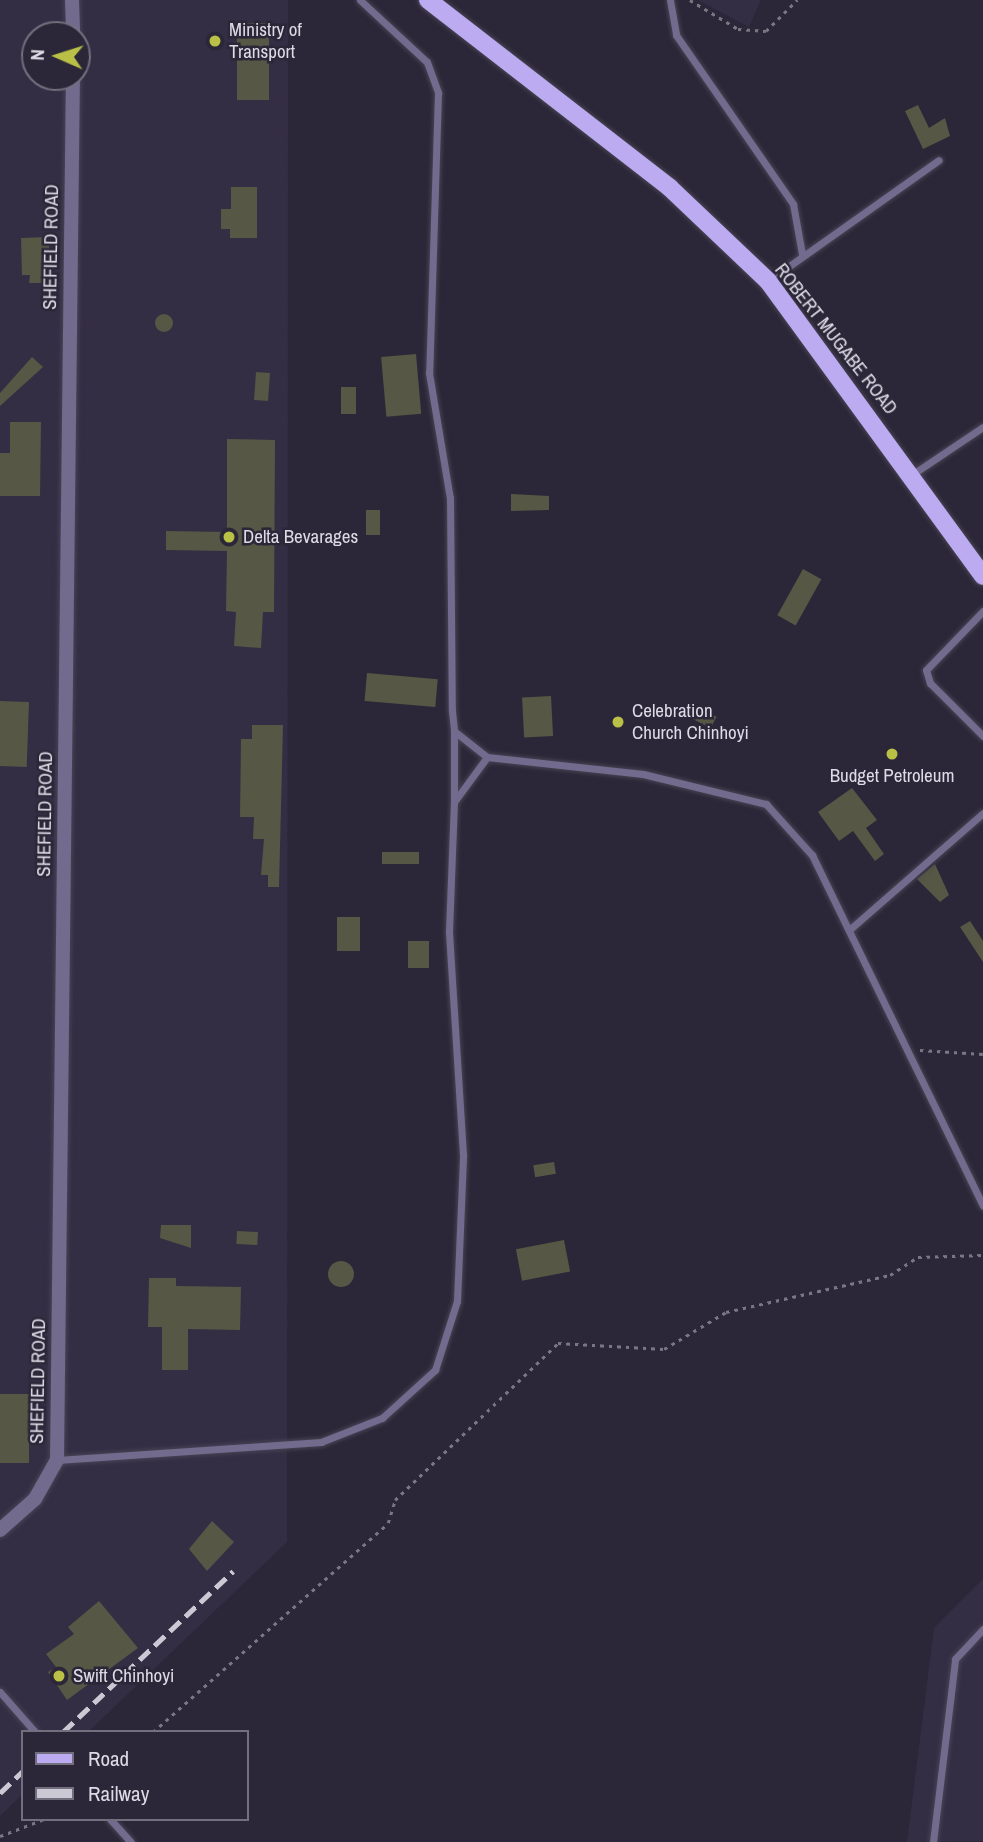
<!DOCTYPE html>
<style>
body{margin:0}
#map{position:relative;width:983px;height:1842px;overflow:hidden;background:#2b2738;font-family:"Archivo Narrow",sans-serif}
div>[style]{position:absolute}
.built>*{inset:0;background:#342e45}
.building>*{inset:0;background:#565744;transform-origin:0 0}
.round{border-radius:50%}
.path>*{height:2.5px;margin-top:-1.25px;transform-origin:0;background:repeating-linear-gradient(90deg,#7a7785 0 3.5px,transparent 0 8.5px)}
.roads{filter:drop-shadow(0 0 2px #474454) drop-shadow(0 0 2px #474454)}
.lane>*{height:7px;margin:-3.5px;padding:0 3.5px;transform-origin:3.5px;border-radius:3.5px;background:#736b8d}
.street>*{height:14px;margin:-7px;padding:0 7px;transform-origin:7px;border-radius:7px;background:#736b8d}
.primary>*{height:18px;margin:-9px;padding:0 9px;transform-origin:9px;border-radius:9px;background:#bcabf1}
.rail>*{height:4.5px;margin-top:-2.25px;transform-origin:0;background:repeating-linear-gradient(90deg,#cbc9d4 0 14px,transparent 0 21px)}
.dots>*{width:19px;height:19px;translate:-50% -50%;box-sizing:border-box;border:4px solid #2b2738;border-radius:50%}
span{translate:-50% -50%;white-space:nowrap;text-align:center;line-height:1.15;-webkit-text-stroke:5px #2b2738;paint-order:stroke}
.poi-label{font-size:19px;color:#dddbe6}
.left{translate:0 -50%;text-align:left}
.street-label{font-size:19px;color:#dddbe6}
.legend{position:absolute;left:21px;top:1730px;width:228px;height:91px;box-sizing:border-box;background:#2b2738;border:2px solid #726f7e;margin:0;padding:9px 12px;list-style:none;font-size:21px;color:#dddbe6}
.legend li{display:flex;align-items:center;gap:14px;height:35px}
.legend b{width:35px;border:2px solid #726f7e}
.north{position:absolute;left:21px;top:21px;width:70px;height:70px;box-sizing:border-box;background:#2b2738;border:2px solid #726f7e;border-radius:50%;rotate:273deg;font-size:19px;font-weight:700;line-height:28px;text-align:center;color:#dddbe6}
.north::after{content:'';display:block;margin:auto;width:24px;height:32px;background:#bac046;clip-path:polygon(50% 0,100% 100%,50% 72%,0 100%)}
</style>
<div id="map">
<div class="built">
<div style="clip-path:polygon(evenodd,0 0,288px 0,287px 1542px,88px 1732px,23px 1732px,23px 1794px,0 1816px,0 0,35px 35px,77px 35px,77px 77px,35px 77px,35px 35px)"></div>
<div style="clip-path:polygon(698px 0,761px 0,749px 27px)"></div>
<div style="clip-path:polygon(983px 1579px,983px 1841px,907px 1842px,934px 1628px)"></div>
</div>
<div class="building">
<div style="left:237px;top:23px;width:32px;height:77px"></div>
<div style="clip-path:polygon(918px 105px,929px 128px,945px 118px,950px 136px,923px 149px,905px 111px)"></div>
<div style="clip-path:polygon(231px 187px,257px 187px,257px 238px,230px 238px,230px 229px,221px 229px,221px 209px,231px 209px)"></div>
<div style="clip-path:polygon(49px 237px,49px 274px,43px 283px,29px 283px,30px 275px,22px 275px,21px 238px)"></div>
<div class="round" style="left:155px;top:314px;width:18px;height:18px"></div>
<div style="left:416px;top:354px;width:60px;height:35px;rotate:85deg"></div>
<div style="clip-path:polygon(32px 357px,43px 367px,0 406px,0 393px)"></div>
<div style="left:256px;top:372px;width:14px;height:28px;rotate:4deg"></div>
<div style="left:341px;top:387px;width:15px;height:27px"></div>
<div style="clip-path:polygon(10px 422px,41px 422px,40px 496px,0 496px,0 453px,10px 453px)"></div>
<div style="clip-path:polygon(227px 439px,275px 440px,274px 612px,263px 612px,261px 648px,234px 646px,236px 612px,226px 611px,227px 551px,166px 550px,166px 531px,227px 532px)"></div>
<div style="clip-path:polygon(511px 494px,549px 496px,549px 510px,511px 511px)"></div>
<div style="left:366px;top:510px;width:14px;height:25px"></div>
<div style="left:803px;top:569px;width:21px;height:53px;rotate:29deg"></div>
<div style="left:367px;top:673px;width:71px;height:28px;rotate:5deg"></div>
<div style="left:551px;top:696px;width:40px;height:29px;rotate:87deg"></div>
<div style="left:0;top:701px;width:29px;height:65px;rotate:2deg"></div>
<div style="left:698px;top:707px;width:21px;height:13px;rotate:28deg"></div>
<div style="clip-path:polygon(252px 725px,283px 725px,279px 887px,268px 887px,268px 875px,261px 875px,264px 839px,253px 839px,254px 817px,240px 817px,241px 739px,252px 739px)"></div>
<div style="clip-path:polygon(852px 788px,877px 820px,866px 828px,884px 854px,875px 861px,853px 831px,839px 841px,818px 812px)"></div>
<div style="left:382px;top:852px;width:37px;height:12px"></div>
<div style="clip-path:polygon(935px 864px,949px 895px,940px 902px,917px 879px)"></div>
<div style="left:337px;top:917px;width:23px;height:34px"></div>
<div style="clip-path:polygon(970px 921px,983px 941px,983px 962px,960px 927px)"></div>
<div style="left:408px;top:941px;width:21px;height:27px"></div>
<div style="left:554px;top:1162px;width:12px;height:21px;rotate:81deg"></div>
<div style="clip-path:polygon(161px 1225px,191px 1225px,191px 1248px,160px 1238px)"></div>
<div style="left:237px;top:1231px;width:21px;height:13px;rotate:3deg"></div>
<div style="left:564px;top:1240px;width:32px;height:49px;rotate:79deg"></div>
<div class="round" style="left:328px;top:1261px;width:26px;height:26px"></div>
<div style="clip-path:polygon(149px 1278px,176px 1278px,176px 1286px,241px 1287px,240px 1330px,188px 1329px,188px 1370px,162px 1370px,162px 1327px,148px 1327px)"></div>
<div style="left:0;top:1394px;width:29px;height:69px"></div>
<div style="clip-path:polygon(212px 1521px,234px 1542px,207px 1571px,189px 1549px)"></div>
<div style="clip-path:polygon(99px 1601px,138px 1648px,67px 1700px,48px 1672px,56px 1667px,46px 1654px,74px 1634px,68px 1627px)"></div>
</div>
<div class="path">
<div style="left:690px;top:0;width:56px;rotate:31.1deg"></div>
<div style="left:738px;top:29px;width:28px;rotate:4deg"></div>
<div style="left:766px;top:31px;width:44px;rotate:-45deg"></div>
<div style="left:920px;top:1050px;width:63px;rotate:3.6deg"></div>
<div style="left:153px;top:1732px;width:314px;rotate:-41.6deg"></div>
<div style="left:388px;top:1523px;width:24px;rotate:-73deg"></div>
<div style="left:395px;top:1500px;width:226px;rotate:-43.9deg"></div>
<div style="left:558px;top:1343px;width:106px;rotate:3.2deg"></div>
<div style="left:664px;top:1349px;width:72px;rotate:-30.8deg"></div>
<div style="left:726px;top:1312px;width:168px;rotate:-12.7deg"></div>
<div style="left:890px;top:1275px;width:33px;rotate:-33deg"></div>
<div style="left:918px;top:1257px;width:65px;rotate:-1.8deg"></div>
<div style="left:0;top:1836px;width:47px;rotate:-21.1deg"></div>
</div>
<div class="roads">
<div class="lane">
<div style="left:360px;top:0;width:91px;rotate:42.8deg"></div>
<div style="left:427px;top:62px;width:33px;rotate:70deg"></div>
<div style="left:438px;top:93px;width:280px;rotate:91.8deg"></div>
<div style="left:429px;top:373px;width:127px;rotate:80.5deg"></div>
<div style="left:450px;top:498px;width:213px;rotate:89.5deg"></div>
<div style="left:452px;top:711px;width:20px;rotate:84deg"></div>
<div style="left:454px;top:731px;width:42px;rotate:38.2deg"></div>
<div style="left:670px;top:0;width:36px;rotate:80deg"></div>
<div style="left:676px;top:35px;width:206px;rotate:55.3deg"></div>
<div style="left:793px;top:204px;width:51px;rotate:79.8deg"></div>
<div style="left:768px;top:281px;width:209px;rotate:-35.3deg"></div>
<div style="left:913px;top:474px;width:84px;rotate:-33.9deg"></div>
<div style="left:983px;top:611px;width:82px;rotate:134deg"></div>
<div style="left:926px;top:670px;width:14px;rotate:73deg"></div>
<div style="left:930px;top:683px;width:75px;rotate:45deg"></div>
<div style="left:454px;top:731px;width:71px;rotate:90deg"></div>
<div style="left:849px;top:930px;width:178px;rotate:-41.1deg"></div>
<div style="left:57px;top:1460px;width:265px;rotate:-3.9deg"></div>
<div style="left:321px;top:1442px;width:66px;rotate:-21.5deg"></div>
<div style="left:382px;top:1418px;width:72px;rotate:-42.2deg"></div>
<div style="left:435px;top:1370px;width:72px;rotate:-72.3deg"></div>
<div style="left:457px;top:1301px;width:146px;rotate:-87.6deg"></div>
<div style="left:463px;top:1155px;width:224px;rotate:-93.6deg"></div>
<div style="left:449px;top:931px;width:129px;rotate:-87.8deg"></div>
<div style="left:454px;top:802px;width:56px;rotate:-53.7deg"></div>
<div style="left:487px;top:757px;width:157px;rotate:6.2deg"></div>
<div style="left:643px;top:774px;width:127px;rotate:13.7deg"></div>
<div style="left:766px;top:804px;width:69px;rotate:48deg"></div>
<div style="left:812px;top:855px;width:390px;rotate:64deg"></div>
<div style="left:0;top:1692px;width:53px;rotate:48.8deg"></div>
<div style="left:110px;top:1819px;width:31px;rotate:48deg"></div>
<div style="left:933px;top:1842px;width:184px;rotate:-83.1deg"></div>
<div style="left:955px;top:1659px;width:41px;rotate:-47deg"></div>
</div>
<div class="street">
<div style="left:72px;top:0;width:35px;rotate:88deg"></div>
<div style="left:0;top:1530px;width:47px;rotate:-41.5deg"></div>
<div style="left:35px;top:1499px;width:45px;rotate:-60.6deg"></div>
<div style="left:57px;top:1460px;width:1383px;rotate:-89.34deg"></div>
</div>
<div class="primary">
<div style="left:428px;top:0;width:306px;rotate:37.8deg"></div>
<div style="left:670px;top:188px;width:135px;rotate:43.5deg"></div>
<div style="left:768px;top:281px;width:365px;rotate:53.9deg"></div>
</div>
</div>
<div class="rail">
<div style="left:63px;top:1732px;width:234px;rotate:-43.4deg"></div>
<div style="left:0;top:1793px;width:32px;rotate:-44deg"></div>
</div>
<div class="dots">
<div style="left:215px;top:41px;background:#bac046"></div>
<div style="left:229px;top:537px;background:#bac046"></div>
<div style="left:618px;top:722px;background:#bac046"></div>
<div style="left:892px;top:754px;background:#bac046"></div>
<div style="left:59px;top:1676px;background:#bac046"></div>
</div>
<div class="poi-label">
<span class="left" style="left:229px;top:41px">Ministry of<br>Transport</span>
<span class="left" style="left:243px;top:537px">Delta Bevarages</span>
<span class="left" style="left:632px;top:722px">Celebration<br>Church Chinhoyi</span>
<span style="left:892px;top:776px">Budget Petroleum</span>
<span class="left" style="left:73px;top:1676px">Swift Chinhoyi</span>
</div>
<div class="street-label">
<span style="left:51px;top:247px;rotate:-89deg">SHEFIELD ROAD</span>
<span style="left:836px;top:339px;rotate:52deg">ROBERT MUGABE ROAD</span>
<span style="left:45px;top:814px;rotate:-89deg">SHEFIELD ROAD</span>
<span style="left:38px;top:1381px;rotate:-89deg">SHEFIELD ROAD</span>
</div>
<ul class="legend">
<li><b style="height:9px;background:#bcabf1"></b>Road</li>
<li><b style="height:9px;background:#cbc9d4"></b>Railway</li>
</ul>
<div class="north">N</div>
</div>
